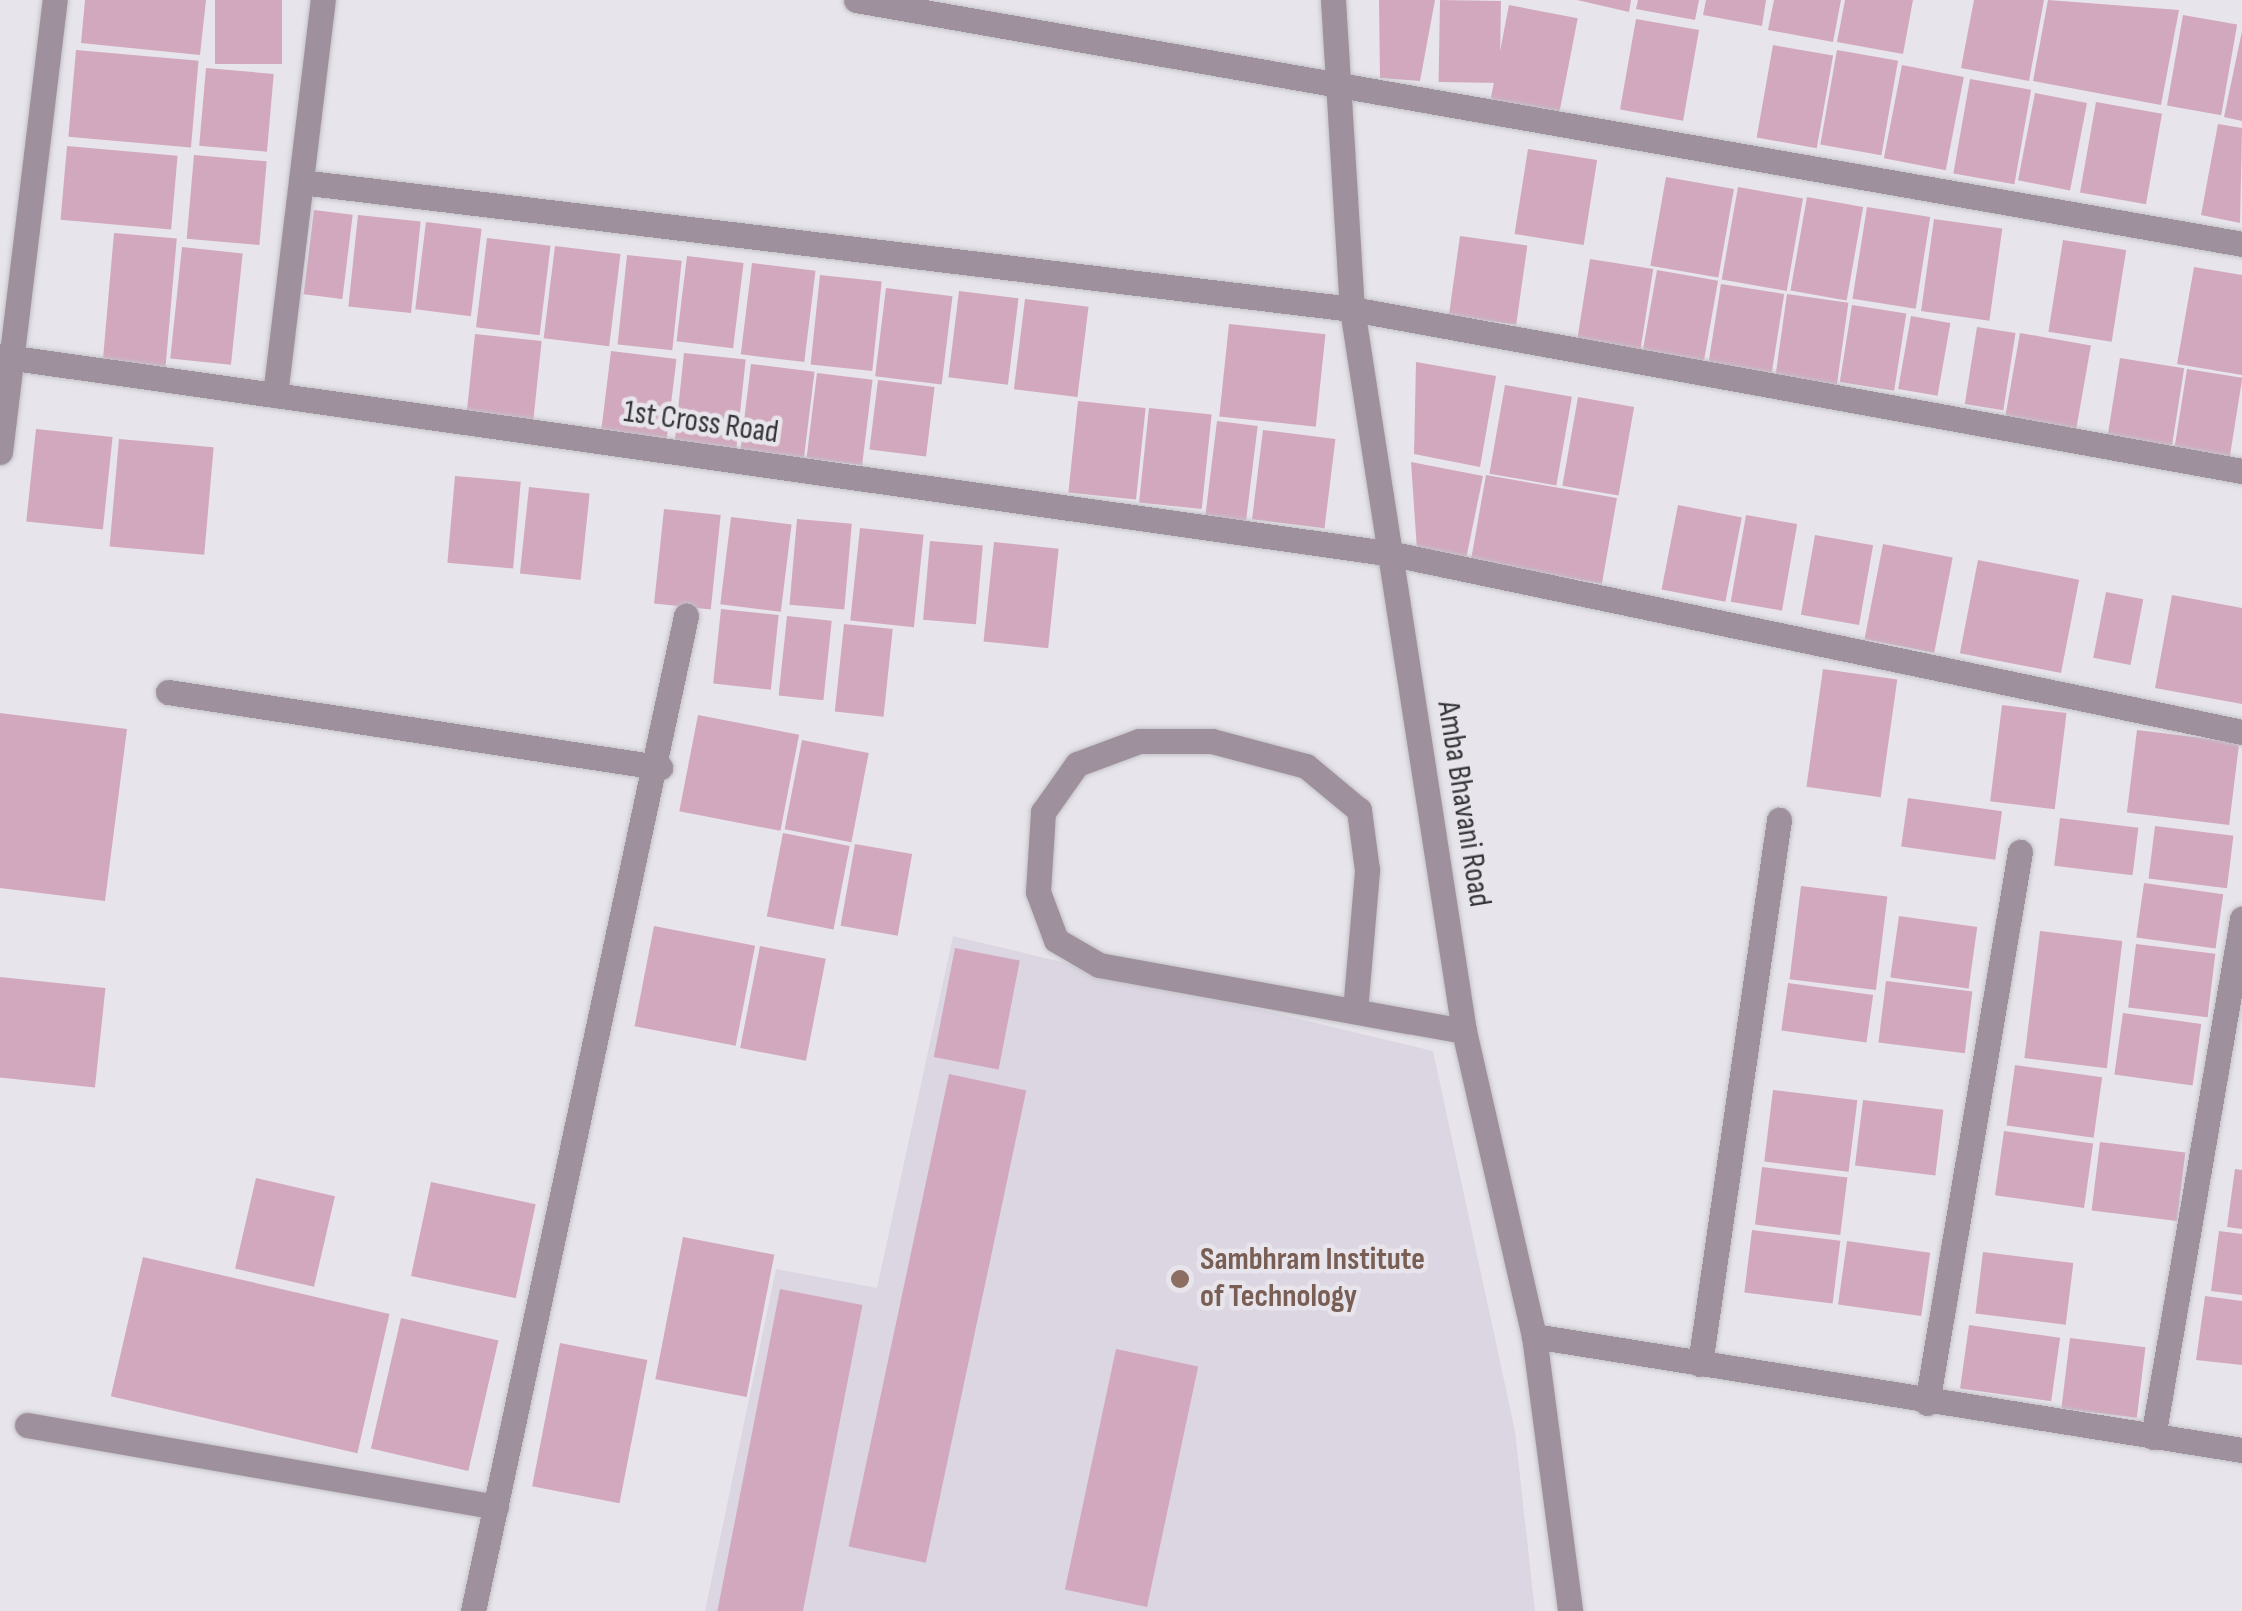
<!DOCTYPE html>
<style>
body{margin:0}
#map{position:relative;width:2242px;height:1611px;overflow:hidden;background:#e7e5eb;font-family:"Sofia Sans Condensed",sans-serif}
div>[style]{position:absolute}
.built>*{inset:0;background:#dbd6e2}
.building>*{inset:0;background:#d2a8be;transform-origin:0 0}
.roads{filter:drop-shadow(0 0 2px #c3c2c7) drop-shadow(0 0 2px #c3c2c7)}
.minor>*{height:25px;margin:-12.5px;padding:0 12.5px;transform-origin:12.5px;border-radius:12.5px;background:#9f909d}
.dots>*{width:28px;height:28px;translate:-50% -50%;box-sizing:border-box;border:5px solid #e7e5eb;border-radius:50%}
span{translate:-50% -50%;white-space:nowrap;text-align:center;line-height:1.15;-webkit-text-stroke:9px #e7e5eb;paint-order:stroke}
.street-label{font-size:32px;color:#353537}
.education-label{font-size:32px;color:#785e54;font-weight:700}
.left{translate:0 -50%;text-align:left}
</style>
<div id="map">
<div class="built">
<div style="clip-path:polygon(953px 936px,1433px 1051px,1515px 1431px,1535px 1611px,705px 1611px,776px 1269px,877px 1288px)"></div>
</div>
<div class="building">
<div style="clip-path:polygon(85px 0,206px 0,200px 55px,81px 43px)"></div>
<div style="left:215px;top:0;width:67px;height:64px"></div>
<div style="clip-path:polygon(1379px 0,1435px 0,1420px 81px,1380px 78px)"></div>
<div style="left:1440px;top:0;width:61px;height:82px;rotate:1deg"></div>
<div style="clip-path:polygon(1577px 0,1631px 0,1629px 12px)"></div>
<div style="clip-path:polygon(1638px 0,1699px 0,1695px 20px,1636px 9px)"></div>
<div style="clip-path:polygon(1706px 0,1766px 0,1762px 26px,1703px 15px)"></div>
<div style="clip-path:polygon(1774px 0,1841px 0,1833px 42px,1768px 30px)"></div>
<div style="clip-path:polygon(1845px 0,1913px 0,1903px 54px,1837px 42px)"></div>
<div style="clip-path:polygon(1974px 0,2044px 0,2029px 81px,1961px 68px)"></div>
<div style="clip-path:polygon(2048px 0,2179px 10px,2161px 105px,2033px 81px)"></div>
<div style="left:1509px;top:5px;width:70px;height:97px;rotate:11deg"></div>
<div style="left:2183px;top:15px;width:55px;height:92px;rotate:10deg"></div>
<div style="left:1636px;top:19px;width:64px;height:92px;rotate:10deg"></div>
<div style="clip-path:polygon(2242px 31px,2242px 121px,2224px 117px)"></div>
<div style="left:1773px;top:45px;width:61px;height:94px;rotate:10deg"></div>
<div style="left:76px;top:50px;width:123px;height:87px;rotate:5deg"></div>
<div style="left:1837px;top:50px;width:62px;height:96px;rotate:10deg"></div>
<div style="left:1902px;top:65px;width:63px;height:95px;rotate:11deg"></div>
<div style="left:206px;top:68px;width:68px;height:78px;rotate:5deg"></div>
<div style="left:1970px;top:79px;width:62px;height:96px;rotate:10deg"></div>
<div style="left:2035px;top:93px;width:53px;height:89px;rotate:11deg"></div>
<div style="left:2096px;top:102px;width:67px;height:92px;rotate:10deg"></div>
<div style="clip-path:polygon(2218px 124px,2242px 128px,2240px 223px,2201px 215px)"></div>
<div style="left:67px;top:146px;width:111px;height:74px;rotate:5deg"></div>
<div style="left:1528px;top:149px;width:70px;height:86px;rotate:9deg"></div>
<div style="left:194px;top:155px;width:73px;height:84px;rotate:5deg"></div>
<div style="left:1666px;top:177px;width:69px;height:90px;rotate:10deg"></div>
<div style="left:1738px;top:187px;width:66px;height:94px;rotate:10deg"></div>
<div style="left:1807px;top:197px;width:57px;height:95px;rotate:10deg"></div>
<div style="left:1867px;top:207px;width:64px;height:93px;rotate:9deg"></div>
<div style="left:314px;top:210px;width:39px;height:85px;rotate:7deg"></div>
<div style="left:358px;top:215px;width:63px;height:92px;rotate:6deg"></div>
<div style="left:1934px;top:219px;width:69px;height:93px;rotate:8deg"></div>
<div style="left:426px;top:222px;width:56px;height:88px;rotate:7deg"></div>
<div style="left:114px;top:233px;width:63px;height:134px;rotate:5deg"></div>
<div style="left:1460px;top:236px;width:68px;height:80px;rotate:8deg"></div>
<div style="left:487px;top:238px;width:64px;height:90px;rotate:7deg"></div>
<div style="left:2063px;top:240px;width:64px;height:93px;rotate:9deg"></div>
<div style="left:555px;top:246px;width:66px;height:93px;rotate:7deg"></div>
<div style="left:182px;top:247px;width:61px;height:112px;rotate:6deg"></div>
<div style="left:627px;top:255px;width:55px;height:90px;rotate:6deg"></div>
<div style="left:687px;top:256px;width:57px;height:86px;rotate:7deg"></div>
<div style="left:1590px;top:259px;width:64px;height:83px;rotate:9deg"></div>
<div style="left:752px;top:263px;width:64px;height:92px;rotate:7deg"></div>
<div style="clip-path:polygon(2194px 267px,2242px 275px,2242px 375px,2177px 364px)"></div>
<div style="left:1657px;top:270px;width:62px;height:82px;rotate:10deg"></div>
<div style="left:820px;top:275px;width:62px;height:90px;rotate:6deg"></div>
<div style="left:1721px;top:284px;width:64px;height:81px;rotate:9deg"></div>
<div style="left:886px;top:288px;width:67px;height:89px;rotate:7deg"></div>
<div style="left:959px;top:291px;width:60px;height:87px;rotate:7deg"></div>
<div style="left:1787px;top:294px;width:62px;height:83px;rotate:8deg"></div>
<div style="left:1025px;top:299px;width:64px;height:91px;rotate:7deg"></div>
<div style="left:1852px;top:305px;width:55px;height:78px;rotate:9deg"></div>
<div style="left:1911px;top:316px;width:40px;height:74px;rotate:10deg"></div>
<div style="left:1229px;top:324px;width:97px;height:93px;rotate:6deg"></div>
<div style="left:1977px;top:327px;width:39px;height:78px;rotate:9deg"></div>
<div style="left:2020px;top:333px;width:72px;height:87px;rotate:10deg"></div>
<div style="left:475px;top:334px;width:67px;height:82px;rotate:6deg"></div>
<div style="left:611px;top:351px;width:66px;height:84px;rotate:7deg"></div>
<div style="left:684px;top:353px;width:62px;height:94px;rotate:6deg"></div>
<div style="left:2120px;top:358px;width:65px;height:84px;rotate:9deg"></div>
<div style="clip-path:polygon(1416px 362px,1496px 376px,1480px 467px,1414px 454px)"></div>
<div style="left:751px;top:364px;width:64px;height:93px;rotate:7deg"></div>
<div style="left:2187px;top:369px;width:56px;height:81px;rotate:9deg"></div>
<div style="left:817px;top:373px;width:56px;height:86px;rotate:7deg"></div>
<div style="left:878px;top:380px;width:57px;height:70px;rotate:7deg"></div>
<div style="left:1505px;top:385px;width:68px;height:90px;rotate:10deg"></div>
<div style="left:1578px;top:397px;width:57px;height:90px;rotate:10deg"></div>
<div style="left:1078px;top:401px;width:68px;height:92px;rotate:6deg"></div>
<div style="left:1149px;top:408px;width:63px;height:95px;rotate:6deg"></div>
<div style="left:1217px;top:421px;width:41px;height:97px;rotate:7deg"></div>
<div style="left:36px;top:429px;width:77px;height:93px;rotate:6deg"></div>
<div style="left:1263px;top:430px;width:73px;height:90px;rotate:7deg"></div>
<div style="left:119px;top:439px;width:95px;height:108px;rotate:5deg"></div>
<div style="clip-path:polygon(1411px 462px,1483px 476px,1466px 559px,1417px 550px)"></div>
<div style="left:1486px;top:475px;width:133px;height:87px;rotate:10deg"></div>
<div style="left:455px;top:476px;width:66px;height:87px;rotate:5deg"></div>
<div style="left:529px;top:487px;width:61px;height:87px;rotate:6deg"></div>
<div style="left:1678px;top:505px;width:65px;height:86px;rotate:11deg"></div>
<div style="left:664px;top:509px;width:57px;height:95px;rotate:6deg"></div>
<div style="left:1746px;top:515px;width:52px;height:88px;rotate:10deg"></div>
<div style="left:731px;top:517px;width:61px;height:88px;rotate:7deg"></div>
<div style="left:797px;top:519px;width:55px;height:86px;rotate:5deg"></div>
<div style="left:860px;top:528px;width:64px;height:93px;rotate:6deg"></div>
<div style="left:1815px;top:535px;width:59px;height:81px;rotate:10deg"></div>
<div style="left:930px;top:541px;width:53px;height:79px;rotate:5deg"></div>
<div style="left:994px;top:542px;width:65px;height:100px;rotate:6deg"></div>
<div style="left:1883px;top:544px;width:71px;height:97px;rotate:11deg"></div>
<div style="left:1978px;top:560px;width:103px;height:95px;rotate:11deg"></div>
<div style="left:2106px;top:592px;width:38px;height:67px;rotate:11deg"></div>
<div style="clip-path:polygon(2172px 595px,2242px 608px,2242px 704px,2155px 688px)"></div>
<div style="left:721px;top:609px;width:58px;height:75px;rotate:6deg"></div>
<div style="left:787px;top:616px;width:45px;height:80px;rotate:6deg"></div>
<div style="left:844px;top:624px;width:49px;height:88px;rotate:6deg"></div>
<div style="left:1823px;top:669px;width:75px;height:119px;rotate:8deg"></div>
<div style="left:2002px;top:705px;width:65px;height:97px;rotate:7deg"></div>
<div style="clip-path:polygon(0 713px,127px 729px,105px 901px,0 888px)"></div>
<div style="left:698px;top:715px;width:103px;height:98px;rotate:11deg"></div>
<div style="left:2137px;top:730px;width:103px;height:83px;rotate:7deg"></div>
<div style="left:802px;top:740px;width:68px;height:91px;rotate:11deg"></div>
<div style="left:1908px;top:798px;width:95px;height:49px;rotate:8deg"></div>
<div style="left:2060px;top:818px;width:79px;height:48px;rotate:7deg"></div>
<div style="left:2155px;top:826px;width:79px;height:53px;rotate:7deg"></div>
<div style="left:783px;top:833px;width:68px;height:85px;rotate:11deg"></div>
<div style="left:855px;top:844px;width:58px;height:83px;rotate:10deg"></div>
<div style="left:2144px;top:883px;width:80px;height:55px;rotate:8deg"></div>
<div style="left:1801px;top:886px;width:87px;height:94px;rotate:7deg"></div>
<div style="left:1899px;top:916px;width:79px;height:62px;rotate:8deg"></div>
<div style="left:654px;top:926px;width:103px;height:102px;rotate:11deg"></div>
<div style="left:2040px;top:931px;width:83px;height:128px;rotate:7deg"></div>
<div style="left:2136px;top:944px;width:80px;height:64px;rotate:7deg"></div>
<div style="left:760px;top:946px;width:67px;height:104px;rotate:11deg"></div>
<div style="left:955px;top:948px;width:66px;height:111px;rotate:11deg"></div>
<div style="left:0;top:977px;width:106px;height:100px;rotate:6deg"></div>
<div style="left:1886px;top:981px;width:87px;height:62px;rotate:7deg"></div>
<div style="left:1788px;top:983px;width:86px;height:48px;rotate:8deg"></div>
<div style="left:2123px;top:1013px;width:79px;height:62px;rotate:8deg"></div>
<div style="left:2015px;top:1065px;width:88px;height:61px;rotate:8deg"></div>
<div style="left:949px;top:1074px;width:79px;height:483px;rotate:12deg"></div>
<div style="left:1773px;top:1090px;width:85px;height:72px;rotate:7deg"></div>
<div style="left:1863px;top:1100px;width:81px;height:66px;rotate:7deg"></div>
<div style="left:2004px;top:1131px;width:90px;height:65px;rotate:8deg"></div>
<div style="left:2100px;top:1142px;width:86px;height:69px;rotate:7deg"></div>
<div style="left:1762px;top:1167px;width:86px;height:58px;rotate:7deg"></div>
<div style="clip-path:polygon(2235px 1169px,2242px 1170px,2242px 1229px,2227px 1227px)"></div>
<div style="left:256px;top:1178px;width:81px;height:93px;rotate:13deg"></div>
<div style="left:431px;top:1182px;width:107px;height:96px;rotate:12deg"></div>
<div style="left:1752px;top:1230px;width:89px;height:63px;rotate:7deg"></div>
<div style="clip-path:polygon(2219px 1231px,2242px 1234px,2242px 1295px,2211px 1291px)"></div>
<div style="left:683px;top:1237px;width:93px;height:145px;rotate:11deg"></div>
<div style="left:1847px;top:1241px;width:84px;height:64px;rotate:8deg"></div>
<div style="left:1983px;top:1252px;width:91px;height:62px;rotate:7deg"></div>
<div style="left:143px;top:1257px;width:253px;height:143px;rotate:13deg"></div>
<div style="left:780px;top:1289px;width:84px;height:328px;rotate:11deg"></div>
<div style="clip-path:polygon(2205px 1296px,2242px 1301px,2242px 1365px,2196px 1360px)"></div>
<div style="left:401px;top:1318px;width:100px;height:134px;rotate:13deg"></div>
<div style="left:1969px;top:1325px;width:92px;height:64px;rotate:8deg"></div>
<div style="left:2070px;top:1338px;width:76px;height:71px;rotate:7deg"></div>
<div style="left:560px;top:1343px;width:89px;height:146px;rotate:11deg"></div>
<div style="left:1116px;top:1349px;width:84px;height:246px;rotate:12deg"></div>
</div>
<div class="roads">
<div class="minor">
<div style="left:856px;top:0;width:1407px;rotate:9.98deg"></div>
<div style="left:1333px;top:0;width:310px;rotate:86.5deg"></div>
<div style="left:1352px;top:309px;width:731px;rotate:81.18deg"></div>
<div style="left:1464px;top:1031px;width:313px;rotate:77.1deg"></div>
<div style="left:1534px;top:1336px;width:277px;rotate:82.5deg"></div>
<div style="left:301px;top:182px;width:1059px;rotate:6.89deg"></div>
<div style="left:1352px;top:309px;width:905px;rotate:10.32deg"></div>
<div style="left:0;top:356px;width:1407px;rotate:8.09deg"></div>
<div style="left:1393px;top:554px;width:867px;rotate:11.84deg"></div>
<div style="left:275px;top:395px;width:398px;rotate:-83.1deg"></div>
<div style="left:0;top:452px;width:455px;rotate:-83.1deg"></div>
<div style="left:168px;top:692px;width:498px;rotate:8.7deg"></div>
<div style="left:1355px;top:1011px;width:142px;rotate:-85.1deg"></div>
<div style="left:1367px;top:870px;width:61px;rotate:-97.6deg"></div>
<div style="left:1359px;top:810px;width:69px;rotate:-140.3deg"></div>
<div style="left:1306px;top:766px;width:97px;rotate:-165.1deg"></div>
<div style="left:1212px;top:741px;width:73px;rotate:180deg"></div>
<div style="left:1139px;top:741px;width:66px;rotate:159.6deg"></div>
<div style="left:1077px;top:764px;width:59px;rotate:125.3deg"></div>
<div style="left:1043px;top:812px;width:80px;rotate:93.6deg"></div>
<div style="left:1038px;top:892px;width:51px;rotate:69.4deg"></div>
<div style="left:1056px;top:940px;width:50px;rotate:30.2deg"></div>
<div style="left:1099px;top:965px;width:314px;rotate:10.3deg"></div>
<div style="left:1408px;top:1021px;width:57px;rotate:10.1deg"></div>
<div style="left:1534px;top:1336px;width:717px;rotate:9.15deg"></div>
<div style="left:1700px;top:1364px;width:550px;rotate:-81.74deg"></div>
<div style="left:1927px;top:1403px;width:559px;rotate:-80.42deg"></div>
<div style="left:27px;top:1425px;width:476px;rotate:9.9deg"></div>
<div style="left:2153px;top:1437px;width:526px;rotate:-80.25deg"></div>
<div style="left:473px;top:1611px;width:1018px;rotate:-77.92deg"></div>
</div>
</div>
<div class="dots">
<div style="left:1180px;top:1279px;background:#8d6e63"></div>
</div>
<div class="street-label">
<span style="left:701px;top:423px;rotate:8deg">1st Cross Road</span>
<span style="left:1463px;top:804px;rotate:81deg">Amba Bhavani Road</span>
</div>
<div class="education-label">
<span class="left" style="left:1200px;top:1279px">Sambhram Institute<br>of Technology</span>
</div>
</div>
